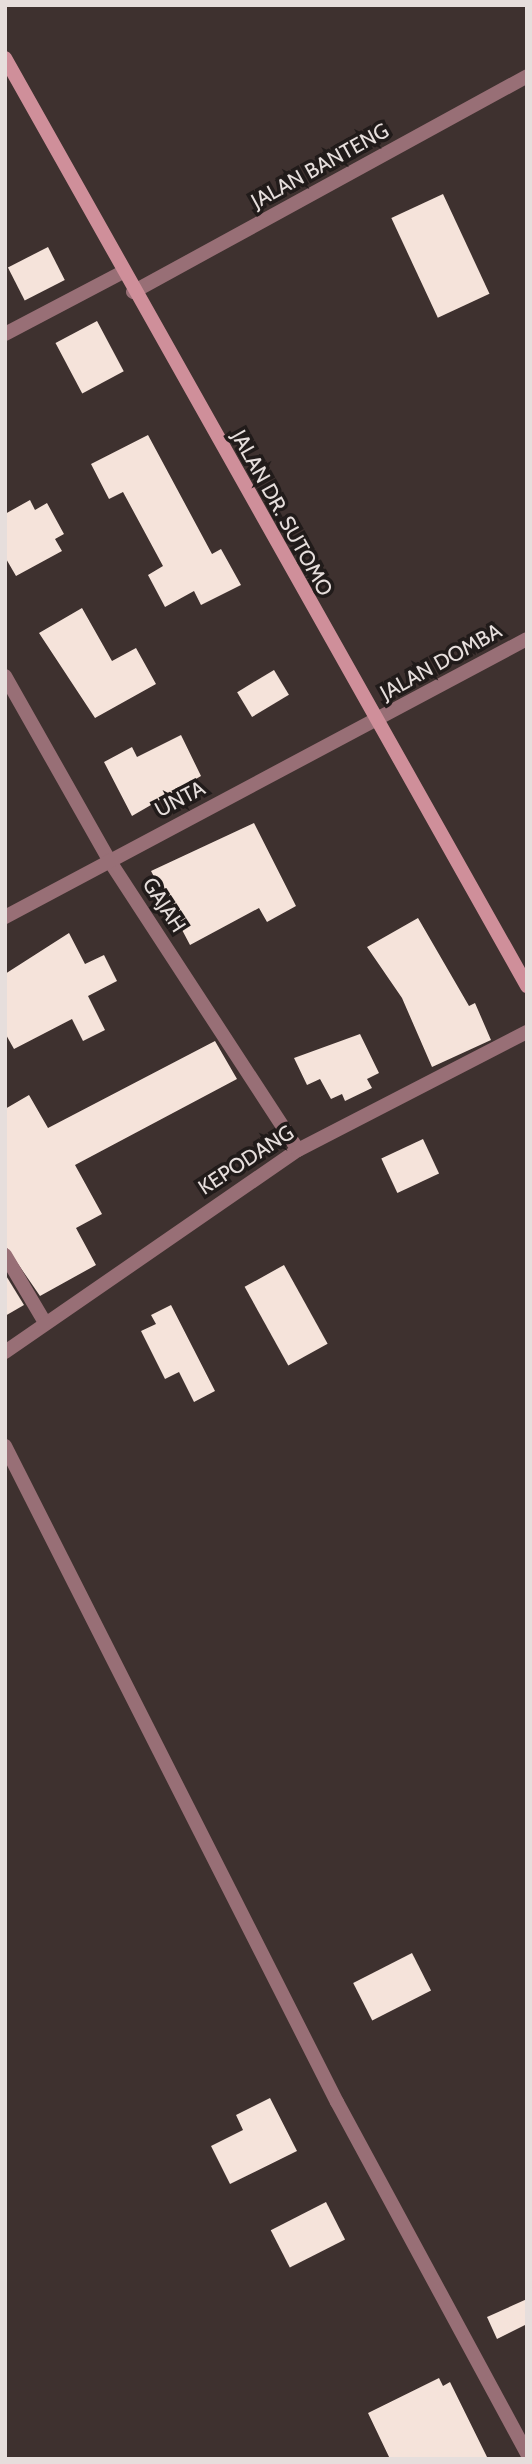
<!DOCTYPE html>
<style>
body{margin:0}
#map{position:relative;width:532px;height:2464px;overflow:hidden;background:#3e312f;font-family:Cabin,sans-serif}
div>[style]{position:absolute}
.building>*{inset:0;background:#f5e3da;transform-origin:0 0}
.street>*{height:14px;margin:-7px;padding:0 7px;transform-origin:7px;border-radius:7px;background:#986f76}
.secondary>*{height:14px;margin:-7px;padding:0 7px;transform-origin:7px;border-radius:7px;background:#cf8f9a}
span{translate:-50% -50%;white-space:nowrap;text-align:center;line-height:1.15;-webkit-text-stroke:7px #211b1a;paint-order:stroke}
.street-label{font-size:21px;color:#e6dedc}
.frame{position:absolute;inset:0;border:7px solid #e6dedc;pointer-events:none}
</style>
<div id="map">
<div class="building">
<div style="left:443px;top:194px;width:110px;height:57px;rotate:65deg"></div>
<div style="left:48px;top:247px;width:37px;height:45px;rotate:63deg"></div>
<div style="left:97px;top:321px;width:57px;height:47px;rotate:62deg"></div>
<div style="clip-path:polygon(148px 435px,212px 554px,221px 549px,241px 585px,201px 605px,194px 591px,165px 607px,148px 575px,163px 566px,123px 492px,109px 499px,91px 464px)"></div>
<div style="clip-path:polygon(30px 500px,35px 510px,47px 503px,64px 534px,55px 539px,62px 551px,16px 576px,5px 557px,5px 514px)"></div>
<div style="clip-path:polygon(82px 608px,112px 661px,136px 648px,156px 684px,95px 718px,39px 633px)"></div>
<div style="left:274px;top:670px;width:29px;height:43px;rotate:59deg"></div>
<div style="clip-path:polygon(181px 735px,201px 776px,132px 816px,104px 762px,132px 747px,137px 757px)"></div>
<div style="clip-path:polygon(254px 823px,296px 906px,267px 922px,259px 908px,190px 945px,151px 871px)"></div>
<div style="clip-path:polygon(418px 918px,469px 1006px,475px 1003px,491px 1040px,432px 1067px,402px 998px,367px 947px)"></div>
<div style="clip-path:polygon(69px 933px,85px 964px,104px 955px,117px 981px,88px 996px,105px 1030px,83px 1041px,72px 1019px,14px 1049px,5px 1033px,5px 974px)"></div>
<div style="clip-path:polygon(360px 1034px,379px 1073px,367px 1079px,372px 1088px,345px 1101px,342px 1094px,331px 1099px,320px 1079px,307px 1085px,294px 1058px)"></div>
<div style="clip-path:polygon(215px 1041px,237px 1079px,75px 1165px,102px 1214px,76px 1228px,96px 1265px,40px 1296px,5px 1245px,5px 1109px,29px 1095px,48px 1128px)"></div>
<div style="left:423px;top:1139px;width:38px;height:46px;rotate:65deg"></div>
<div style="left:284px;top:1265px;width:90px;height:45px;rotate:61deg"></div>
<div style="clip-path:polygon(5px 1274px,24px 1305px,5px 1316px)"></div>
<div style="clip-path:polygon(171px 1305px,215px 1391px,194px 1402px,179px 1372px,165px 1379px,141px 1331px,156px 1324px,151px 1315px)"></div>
<div style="left:412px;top:1953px;width:42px;height:66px;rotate:63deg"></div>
<div style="clip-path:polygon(270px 2098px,297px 2151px,230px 2184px,211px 2146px,243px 2130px,236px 2115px)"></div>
<div style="left:326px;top:2202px;width:42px;height:62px;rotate:63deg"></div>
<div style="clip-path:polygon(527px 2299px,527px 2324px,497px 2339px,487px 2317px)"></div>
<div style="clip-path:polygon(439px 2378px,443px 2386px,450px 2382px,488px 2459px,390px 2459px,368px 2413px)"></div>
</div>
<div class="street">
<div style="left:133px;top:292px;width:449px;rotate:-28.7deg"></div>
<div style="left:5px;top:334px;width:133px;rotate:-27.7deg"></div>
<div style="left:5px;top:676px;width:211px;rotate:60.5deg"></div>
<div style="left:109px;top:860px;width:346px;rotate:56.9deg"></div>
<div style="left:5px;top:917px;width:591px;rotate:-28.04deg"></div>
<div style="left:5px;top:1255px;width:77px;rotate:59.4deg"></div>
<div style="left:5px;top:1352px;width:356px;rotate:-34.6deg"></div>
<div style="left:298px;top:1150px;width:258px;rotate:-27.3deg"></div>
<div style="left:5px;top:1446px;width:735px;rotate:63.16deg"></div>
<div style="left:337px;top:2102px;width:400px;rotate:61.6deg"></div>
</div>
<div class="secondary">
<div style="left:5px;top:58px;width:1065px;rotate:60.64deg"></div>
</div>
<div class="street-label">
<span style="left:320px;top:166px;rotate:-29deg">JALAN BANTENG</span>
<span style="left:282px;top:513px;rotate:61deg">JALAN DR. SUTOMO</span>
<span style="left:441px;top:662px;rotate:-29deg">JALAN DOMBA</span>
<span style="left:180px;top:799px;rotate:-28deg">UNTA</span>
<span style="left:164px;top:905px;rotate:57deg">GAJAH</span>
<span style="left:246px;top:1160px;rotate:-33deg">KEPODANG</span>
</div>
<div class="frame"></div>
</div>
